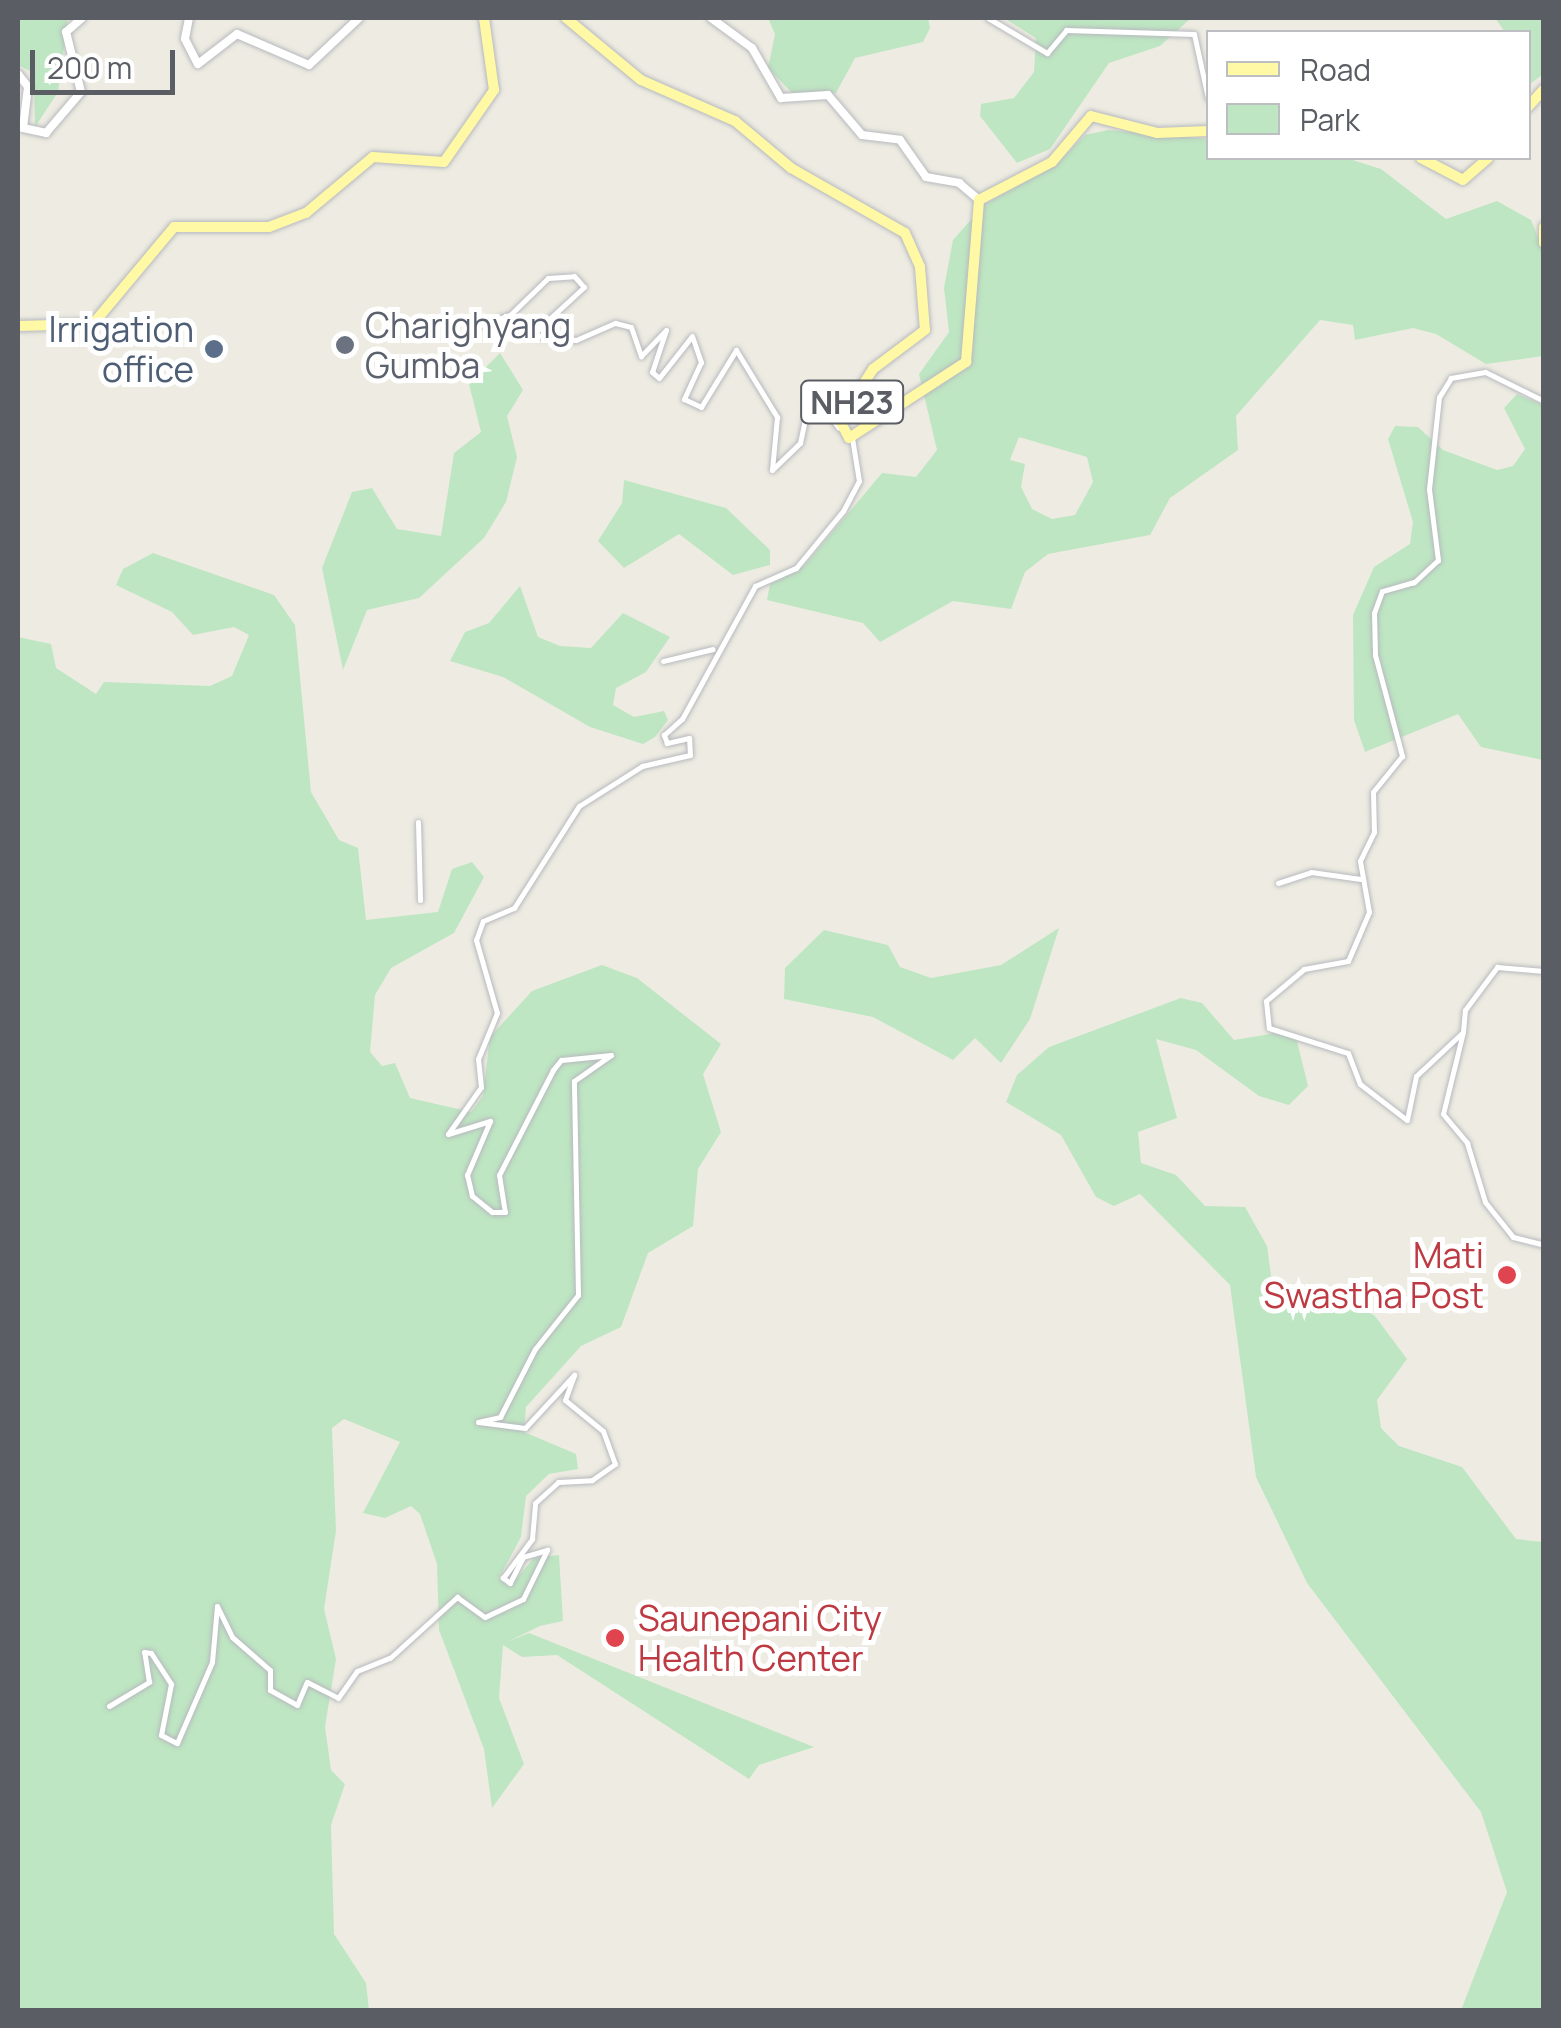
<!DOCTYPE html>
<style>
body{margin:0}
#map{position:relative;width:1561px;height:2028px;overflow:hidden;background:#eeece2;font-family:Manrope,sans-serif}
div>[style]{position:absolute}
.green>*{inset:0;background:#bee6c2}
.roads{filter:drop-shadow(0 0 2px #b7b9bf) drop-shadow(0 0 2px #b7b9bf)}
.minor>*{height:5px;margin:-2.5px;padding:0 2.5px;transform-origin:2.5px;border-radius:2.5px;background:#fff}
.secondary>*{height:8px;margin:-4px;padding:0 4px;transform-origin:4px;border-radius:4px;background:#fff}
.primary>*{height:10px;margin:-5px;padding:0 5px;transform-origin:5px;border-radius:5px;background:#fff9a5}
.dots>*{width:28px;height:28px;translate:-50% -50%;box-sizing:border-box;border:5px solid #fff;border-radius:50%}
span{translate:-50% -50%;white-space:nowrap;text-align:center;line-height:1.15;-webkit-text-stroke:10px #fff;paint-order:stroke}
.shield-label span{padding:2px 8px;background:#fff;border:2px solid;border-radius:8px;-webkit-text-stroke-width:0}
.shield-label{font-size:32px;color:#5a5d63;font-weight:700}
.worship-label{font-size:35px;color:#5b616d}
.left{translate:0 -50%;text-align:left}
.service-label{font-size:35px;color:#4e5e75}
.right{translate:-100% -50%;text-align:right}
.health-label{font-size:35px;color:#be3a42}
.frame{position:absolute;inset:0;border:20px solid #5a5d63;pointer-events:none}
.legend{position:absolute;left:1206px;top:30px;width:325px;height:130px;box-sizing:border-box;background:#fff;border:2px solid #bdbec1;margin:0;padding:12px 18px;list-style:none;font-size:30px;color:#5a5d63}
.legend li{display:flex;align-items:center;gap:20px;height:50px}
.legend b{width:50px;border:2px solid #bdbec1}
.scale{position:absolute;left:30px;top:50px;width:145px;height:45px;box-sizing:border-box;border:5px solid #5a5d63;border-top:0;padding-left:12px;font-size:30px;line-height:35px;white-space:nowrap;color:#5a5d63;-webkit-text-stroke:8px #fff;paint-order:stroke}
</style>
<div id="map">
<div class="green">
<div style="clip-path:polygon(18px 18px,68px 18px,58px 92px,35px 127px,34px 73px,18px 65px)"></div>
<div style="clip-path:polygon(768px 18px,928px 18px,930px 28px,923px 42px,855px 58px,836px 93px,796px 97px,768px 68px,775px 34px)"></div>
<div style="clip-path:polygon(1004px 18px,1191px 18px,1160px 46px,1109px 63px,1050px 149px,1017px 163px,980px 116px,981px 104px,1014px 98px,1034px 72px,1036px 38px)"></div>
<div style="clip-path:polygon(1495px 18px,1543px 18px,1543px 74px,1529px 85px,1528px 32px,1505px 32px)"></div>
<div style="clip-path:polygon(evenodd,1108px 130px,1208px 139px,1208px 158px,1346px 158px,1381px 169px,1446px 219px,1497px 201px,1531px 220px,1543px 250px,1543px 356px,1486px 364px,1436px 334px,1413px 328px,1355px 340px,1353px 325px,1320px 320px,1236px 416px,1238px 450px,1170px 498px,1150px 535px,1048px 554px,1025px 572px,1011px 609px,953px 601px,880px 642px,863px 623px,767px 600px,770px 584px,804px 566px,882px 473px,916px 477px,937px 450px,919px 374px,949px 332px,944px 288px,953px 240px,985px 204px,1057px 164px,1085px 135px,1108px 130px,1019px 437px,1087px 457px,1093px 482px,1075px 515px,1052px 519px,1032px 509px,1021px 487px,1025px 464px,1010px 460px,1019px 437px)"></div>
<div style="clip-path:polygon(500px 353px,523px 390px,507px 416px,517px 457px,506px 502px,484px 538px,419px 598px,367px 610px,343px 670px,322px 568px,352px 492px,372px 488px,397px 529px,441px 536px,454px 453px,481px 432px,469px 384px)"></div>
<div style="clip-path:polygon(1517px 394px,1543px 405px,1543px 760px,1481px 747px,1458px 714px,1365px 752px,1354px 720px,1353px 615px,1374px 567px,1410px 544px,1413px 522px,1388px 439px,1395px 426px,1418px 427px,1443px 450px,1497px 470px,1513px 466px,1525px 449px,1504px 408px)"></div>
<div style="clip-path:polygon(624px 480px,726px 508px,770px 550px,770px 565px,733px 575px,679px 534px,624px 568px,598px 541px,622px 503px)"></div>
<div style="clip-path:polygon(153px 553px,274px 595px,295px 625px,311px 792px,339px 840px,358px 848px,366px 920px,438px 912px,452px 869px,472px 862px,484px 877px,454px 933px,391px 968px,375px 995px,370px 1052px,382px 1066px,395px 1063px,410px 1098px,471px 1112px,483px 1096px,490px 1037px,532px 991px,602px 965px,637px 978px,721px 1044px,703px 1074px,721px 1132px,698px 1169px,693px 1226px,648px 1253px,621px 1327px,581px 1346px,526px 1407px,524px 1432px,576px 1454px,578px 1469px,549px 1474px,526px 1496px,521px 1537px,499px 1578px,509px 1587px,534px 1558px,559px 1555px,563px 1621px,540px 1626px,507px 1642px,529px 1633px,814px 1747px,759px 1765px,749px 1779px,557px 1655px,522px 1657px,503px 1645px,499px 1698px,524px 1764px,492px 1808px,484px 1749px,439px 1630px,437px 1564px,420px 1514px,411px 1506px,385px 1518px,363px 1513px,400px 1442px,344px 1419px,332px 1428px,336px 1531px,324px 1609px,336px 1659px,325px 1727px,331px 1770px,345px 1784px,331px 1825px,334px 1934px,366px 1983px,369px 2010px,18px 2010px,18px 637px,51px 644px,56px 668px,96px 694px,104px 682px,210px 686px,232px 676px,249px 635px,234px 627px,193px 635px,172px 612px,116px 585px,123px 569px)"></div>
<div style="clip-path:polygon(520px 586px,538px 637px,560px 646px,591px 648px,623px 613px,670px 637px,646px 672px,616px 688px,613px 705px,634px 717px,664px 711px,668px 720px,655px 737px,643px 744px,590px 727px,503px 677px,450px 661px,465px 632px,489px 623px)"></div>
<div style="clip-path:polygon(1059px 928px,1030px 1019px,1001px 1063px,975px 1038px,953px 1060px,873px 1017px,784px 999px,785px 968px,824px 930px,888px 945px,900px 967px,931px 978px,1001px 965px)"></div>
<div style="clip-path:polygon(1181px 998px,1202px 1003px,1234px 1040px,1283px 1032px,1297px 1041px,1308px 1086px,1289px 1105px,1259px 1096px,1196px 1050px,1156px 1039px,1177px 1118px,1138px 1132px,1141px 1163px,1176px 1175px,1205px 1206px,1245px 1207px,1267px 1246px,1273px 1290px,1343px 1296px,1375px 1316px,1407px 1359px,1377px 1400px,1381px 1428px,1399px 1446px,1462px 1467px,1516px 1539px,1543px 1542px,1543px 2010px,1461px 2010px,1507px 1892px,1481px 1812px,1307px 1583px,1256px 1477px,1230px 1285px,1140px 1194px,1114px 1206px,1096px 1197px,1061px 1135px,1006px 1102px,1017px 1075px,1049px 1047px)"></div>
</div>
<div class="roads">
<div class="minor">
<div style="left:988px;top:18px;width:69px;rotate:30.7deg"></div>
<div style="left:1047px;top:53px;width:30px;rotate:-50deg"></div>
<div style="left:1066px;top:30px;width:128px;rotate:1.8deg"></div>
<div style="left:1194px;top:34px;width:66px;rotate:77.7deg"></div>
<div style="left:478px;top:326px;width:34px;rotate:-19deg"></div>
<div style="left:510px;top:315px;width:53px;rotate:-44.2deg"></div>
<div style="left:548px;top:278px;width:26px;rotate:-4deg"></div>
<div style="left:574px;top:276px;width:15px;rotate:48deg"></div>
<div style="left:584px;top:287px;width:71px;rotate:137.3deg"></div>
<div style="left:532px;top:335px;width:44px;rotate:6.5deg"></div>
<div style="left:576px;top:340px;width:43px;rotate:-23.6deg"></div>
<div style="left:615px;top:323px;width:16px;rotate:14deg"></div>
<div style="left:631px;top:327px;width:31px;rotate:71deg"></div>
<div style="left:641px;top:356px;width:36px;rotate:-46deg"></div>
<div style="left:666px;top:330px;width:44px;rotate:108.4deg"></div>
<div style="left:652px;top:372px;width:9px;rotate:41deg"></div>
<div style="left:659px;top:378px;width:53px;rotate:-51.8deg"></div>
<div style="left:692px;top:336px;width:28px;rotate:71deg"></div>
<div style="left:701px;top:362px;width:41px;rotate:114.7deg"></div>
<div style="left:684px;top:399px;width:19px;rotate:25deg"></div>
<div style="left:701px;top:407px;width:67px;rotate:-58.4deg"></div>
<div style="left:736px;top:350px;width:79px;rotate:58.5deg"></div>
<div style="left:777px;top:417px;width:53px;rotate:95.4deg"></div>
<div style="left:772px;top:470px;width:39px;rotate:-44deg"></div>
<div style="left:800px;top:443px;width:53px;rotate:-78.1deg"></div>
<div style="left:811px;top:391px;width:46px;rotate:52.9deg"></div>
<div style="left:1544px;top:401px;width:66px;rotate:-153.8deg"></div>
<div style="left:1485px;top:372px;width:35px;rotate:170deg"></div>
<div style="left:1451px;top:378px;width:22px;rotate:122deg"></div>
<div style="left:1439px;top:397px;width:93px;rotate:96.2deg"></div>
<div style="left:1429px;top:489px;width:72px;rotate:82.8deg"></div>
<div style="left:1438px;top:560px;width:33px;rotate:137deg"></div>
<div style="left:1414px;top:582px;width:33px;rotate:164deg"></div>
<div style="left:1382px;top:591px;width:23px;rotate:110deg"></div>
<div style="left:1374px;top:613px;width:42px;rotate:88.6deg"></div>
<div style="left:1375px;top:655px;width:105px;rotate:75deg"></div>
<div style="left:1402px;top:756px;width:46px;rotate:128.9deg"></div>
<div style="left:1373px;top:792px;width:40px;rotate:88.6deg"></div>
<div style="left:1374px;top:832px;width:32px;rotate:116deg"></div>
<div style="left:1360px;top:861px;width:52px;rotate:80deg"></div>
<div style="left:1369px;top:912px;width:53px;rotate:113.2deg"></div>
<div style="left:1348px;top:961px;width:45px;rotate:169.7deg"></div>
<div style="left:1304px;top:969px;width:50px;rotate:139.9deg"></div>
<div style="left:1266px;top:1001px;width:27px;rotate:84deg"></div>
<div style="left:1269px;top:1028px;width:83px;rotate:17.6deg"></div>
<div style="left:1348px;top:1053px;width:33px;rotate:69deg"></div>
<div style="left:1360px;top:1084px;width:59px;rotate:37.5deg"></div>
<div style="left:1407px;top:1120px;width:45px;rotate:-78.4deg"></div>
<div style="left:1416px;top:1076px;width:64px;rotate:-43.1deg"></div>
<div style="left:1463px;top:1032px;width:84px;rotate:103.7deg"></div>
<div style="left:1443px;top:1114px;width:38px;rotate:50deg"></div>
<div style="left:1467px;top:1143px;width:62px;rotate:73deg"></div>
<div style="left:1485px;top:1202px;width:45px;rotate:51.3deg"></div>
<div style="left:1513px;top:1237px;width:32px;rotate:14deg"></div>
<div style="left:663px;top:661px;width:51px;rotate:-13.5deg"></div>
<div style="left:418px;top:822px;width:78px;rotate:88.5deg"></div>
<div style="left:1278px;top:883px;width:35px;rotate:-18deg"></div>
<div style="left:1311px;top:872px;width:50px;rotate:8deg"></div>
<div style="left:1463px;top:1032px;width:22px;rotate:-85deg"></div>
<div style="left:1465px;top:1010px;width:54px;rotate:-53.3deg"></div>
<div style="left:1497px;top:967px;width:47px;rotate:4.9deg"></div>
<div style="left:109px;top:1706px;width:47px;rotate:-31deg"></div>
<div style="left:149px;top:1682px;width:30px;rotate:-99deg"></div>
<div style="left:144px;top:1652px;width:7px;rotate:8deg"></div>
<div style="left:151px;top:1653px;width:37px;rotate:57deg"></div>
<div style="left:171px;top:1684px;width:52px;rotate:101.1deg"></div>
<div style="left:161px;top:1735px;width:18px;rotate:27deg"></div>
<div style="left:177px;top:1743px;width:88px;rotate:-66.6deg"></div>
<div style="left:212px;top:1662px;width:56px;rotate:-84.9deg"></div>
<div style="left:217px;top:1606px;width:34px;rotate:64deg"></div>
<div style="left:232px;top:1637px;width:50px;rotate:41deg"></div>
<div style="left:270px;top:1670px;width:20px;rotate:90deg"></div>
<div style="left:270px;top:1690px;width:31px;rotate:29deg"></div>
<div style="left:297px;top:1705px;width:25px;rotate:-67deg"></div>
<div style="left:307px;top:1682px;width:35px;rotate:27deg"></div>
<div style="left:338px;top:1698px;width:33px;rotate:-55deg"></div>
<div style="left:357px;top:1671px;width:35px;rotate:-22deg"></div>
<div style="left:390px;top:1658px;width:91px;rotate:-42.3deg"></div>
<div style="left:457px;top:1597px;width:34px;rotate:36deg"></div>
<div style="left:485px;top:1617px;width:42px;rotate:-25.3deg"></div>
<div style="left:523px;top:1599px;width:55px;rotate:-63.9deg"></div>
<div style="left:547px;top:1550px;width:25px;rotate:164deg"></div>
<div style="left:523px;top:1557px;width:29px;rotate:117deg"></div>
<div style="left:510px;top:1583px;width:9px;rotate:-144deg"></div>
<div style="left:503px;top:1578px;width:49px;rotate:-53.4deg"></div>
<div style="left:532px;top:1539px;width:36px;rotate:-85deg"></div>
<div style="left:535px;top:1503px;width:31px;rotate:-42deg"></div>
<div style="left:558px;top:1482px;width:34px;rotate:-3deg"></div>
<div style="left:592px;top:1480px;width:28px;rotate:-35deg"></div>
<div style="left:615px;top:1464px;width:35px;rotate:-110deg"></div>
<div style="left:603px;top:1431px;width:49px;rotate:-140.8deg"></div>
<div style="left:565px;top:1400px;width:27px;rotate:-70deg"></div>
<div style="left:574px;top:1375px;width:72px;rotate:132.8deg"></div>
<div style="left:525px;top:1428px;width:47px;rotate:-172.7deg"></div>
<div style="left:478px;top:1422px;width:23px;rotate:-13deg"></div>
<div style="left:500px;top:1417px;width:76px;rotate:-62.8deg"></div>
<div style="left:535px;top:1349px;width:69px;rotate:-51.5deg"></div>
<div style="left:578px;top:1295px;width:214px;rotate:-91.1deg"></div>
<div style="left:574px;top:1081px;width:45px;rotate:-35.1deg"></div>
<div style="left:611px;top:1055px;width:50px;rotate:174.3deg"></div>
<div style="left:561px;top:1060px;width:13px;rotate:129deg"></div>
<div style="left:553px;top:1070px;width:118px;rotate:117.2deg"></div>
<div style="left:499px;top:1175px;width:37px;rotate:81deg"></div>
<div style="left:505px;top:1212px;width:13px;rotate:180deg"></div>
<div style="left:492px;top:1212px;width:26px;rotate:-141deg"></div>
<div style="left:472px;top:1196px;width:22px;rotate:-103deg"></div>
<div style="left:467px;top:1175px;width:59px;rotate:-66.9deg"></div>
<div style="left:490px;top:1121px;width:44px;rotate:162.8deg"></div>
<div style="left:448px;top:1134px;width:57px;rotate:-54.9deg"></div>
<div style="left:481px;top:1087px;width:28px;rotate:-96deg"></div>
<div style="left:478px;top:1059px;width:50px;rotate:-67.6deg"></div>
<div style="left:497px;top:1013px;width:76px;rotate:-106deg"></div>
<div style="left:476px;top:940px;width:20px;rotate:-70deg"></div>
<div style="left:483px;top:921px;width:34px;rotate:-23deg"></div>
<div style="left:514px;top:908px;width:121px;rotate:-57.5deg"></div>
<div style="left:579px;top:806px;width:75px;rotate:-32.4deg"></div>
<div style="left:642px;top:766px;width:49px;rotate:-12.9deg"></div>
<div style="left:690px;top:755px;width:17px;rotate:-93deg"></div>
<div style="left:689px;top:738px;width:23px;rotate:167deg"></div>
<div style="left:667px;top:743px;width:9px;rotate:-111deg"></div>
<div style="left:664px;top:735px;width:24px;rotate:-42deg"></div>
<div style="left:682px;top:719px;width:152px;rotate:-61.2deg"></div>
<div style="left:755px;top:586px;width:45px;rotate:-23.7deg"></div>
<div style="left:796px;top:568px;width:74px;rotate:-50.5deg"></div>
<div style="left:843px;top:511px;width:34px;rotate:-62deg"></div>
<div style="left:859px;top:481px;width:44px;rotate:-99.2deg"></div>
</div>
<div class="secondary">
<div style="left:189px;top:18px;width:21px;rotate:101deg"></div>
<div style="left:185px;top:39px;width:28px;rotate:63deg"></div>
<div style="left:198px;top:64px;width:49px;rotate:-37.6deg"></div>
<div style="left:237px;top:34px;width:78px;rotate:23.3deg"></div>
<div style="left:309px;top:65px;width:69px;rotate:-43.2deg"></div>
<div style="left:711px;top:18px;width:51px;rotate:36.2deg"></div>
<div style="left:752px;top:48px;width:58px;rotate:59.9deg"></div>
<div style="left:781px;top:98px;width:47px;rotate:-3.7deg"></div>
<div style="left:828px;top:95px;width:52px;rotate:49.6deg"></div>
<div style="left:862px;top:135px;width:38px;rotate:7deg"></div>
<div style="left:900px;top:140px;width:45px;rotate:54.9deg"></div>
<div style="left:926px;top:177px;width:34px;rotate:10deg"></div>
<div style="left:959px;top:183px;width:26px;rotate:40deg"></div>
<div style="left:18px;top:74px;width:16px;rotate:52deg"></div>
<div style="left:28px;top:87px;width:41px;rotate:97deg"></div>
<div style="left:23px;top:128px;width:24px;rotate:12deg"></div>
<div style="left:46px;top:133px;width:54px;rotate:-49.5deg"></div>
<div style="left:81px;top:92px;width:62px;rotate:-104deg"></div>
<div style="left:66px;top:32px;width:21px;rotate:-41deg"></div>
</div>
<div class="primary">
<div style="left:566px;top:18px;width:97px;rotate:39.6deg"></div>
<div style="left:641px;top:80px;width:103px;rotate:23.6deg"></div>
<div style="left:735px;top:121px;width:73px;rotate:40deg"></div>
<div style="left:791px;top:168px;width:131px;rotate:29.7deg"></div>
<div style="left:905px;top:233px;width:37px;rotate:66deg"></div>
<div style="left:920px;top:267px;width:63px;rotate:85.5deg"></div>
<div style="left:925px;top:330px;width:65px;rotate:143.1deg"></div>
<div style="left:873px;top:369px;width:62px;rotate:122.4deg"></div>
<div style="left:840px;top:421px;width:19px;rotate:62deg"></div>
<div style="left:849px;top:438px;width:140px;rotate:-33deg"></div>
<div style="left:966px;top:362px;width:163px;rotate:-85.4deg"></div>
<div style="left:979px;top:200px;width:82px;rotate:-27.5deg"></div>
<div style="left:1052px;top:162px;width:60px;rotate:-49.7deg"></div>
<div style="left:1091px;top:116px;width:68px;rotate:14.4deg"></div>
<div style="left:1157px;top:133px;width:51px;rotate:-2.2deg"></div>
<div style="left:1528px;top:107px;width:24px;rotate:-48deg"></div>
<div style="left:1421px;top:158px;width:47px;rotate:27.6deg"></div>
<div style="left:1463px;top:180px;width:33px;rotate:-41deg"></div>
<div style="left:1544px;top:227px;width:16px;rotate:90deg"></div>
<div style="left:18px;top:326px;width:75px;rotate:-1.5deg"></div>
<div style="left:93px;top:324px;width:126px;rotate:-50.1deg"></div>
<div style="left:174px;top:227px;width:95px"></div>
<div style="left:269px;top:227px;width:40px;rotate:-21deg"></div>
<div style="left:306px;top:213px;width:87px;rotate:-39.9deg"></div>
<div style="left:373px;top:157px;width:71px;rotate:4deg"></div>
<div style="left:444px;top:162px;width:88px;rotate:-55.2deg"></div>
<div style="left:494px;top:90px;width:73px;rotate:-97.9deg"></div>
</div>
</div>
<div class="dots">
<div style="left:345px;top:345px;background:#6b7280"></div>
<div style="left:214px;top:349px;background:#5c6f8a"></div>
<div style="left:1507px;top:1275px;background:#e0444e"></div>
<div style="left:615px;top:1638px;background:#e0444e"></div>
</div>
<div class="shield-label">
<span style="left:852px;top:402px">NH23</span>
</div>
<div class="worship-label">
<span class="left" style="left:365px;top:345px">Charighyang<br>Gumba</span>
</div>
<div class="service-label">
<span class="right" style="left:194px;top:349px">Irrigation<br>office</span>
</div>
<div class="health-label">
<span class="right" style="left:1484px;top:1275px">Mati<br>Swastha Post</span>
<span class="left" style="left:638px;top:1638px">Saunepani City<br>Health Center</span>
</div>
<div class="frame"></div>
<ul class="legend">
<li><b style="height:12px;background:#fff9a5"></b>Road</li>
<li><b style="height:28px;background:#bee6c2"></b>Park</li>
</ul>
<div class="scale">200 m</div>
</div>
